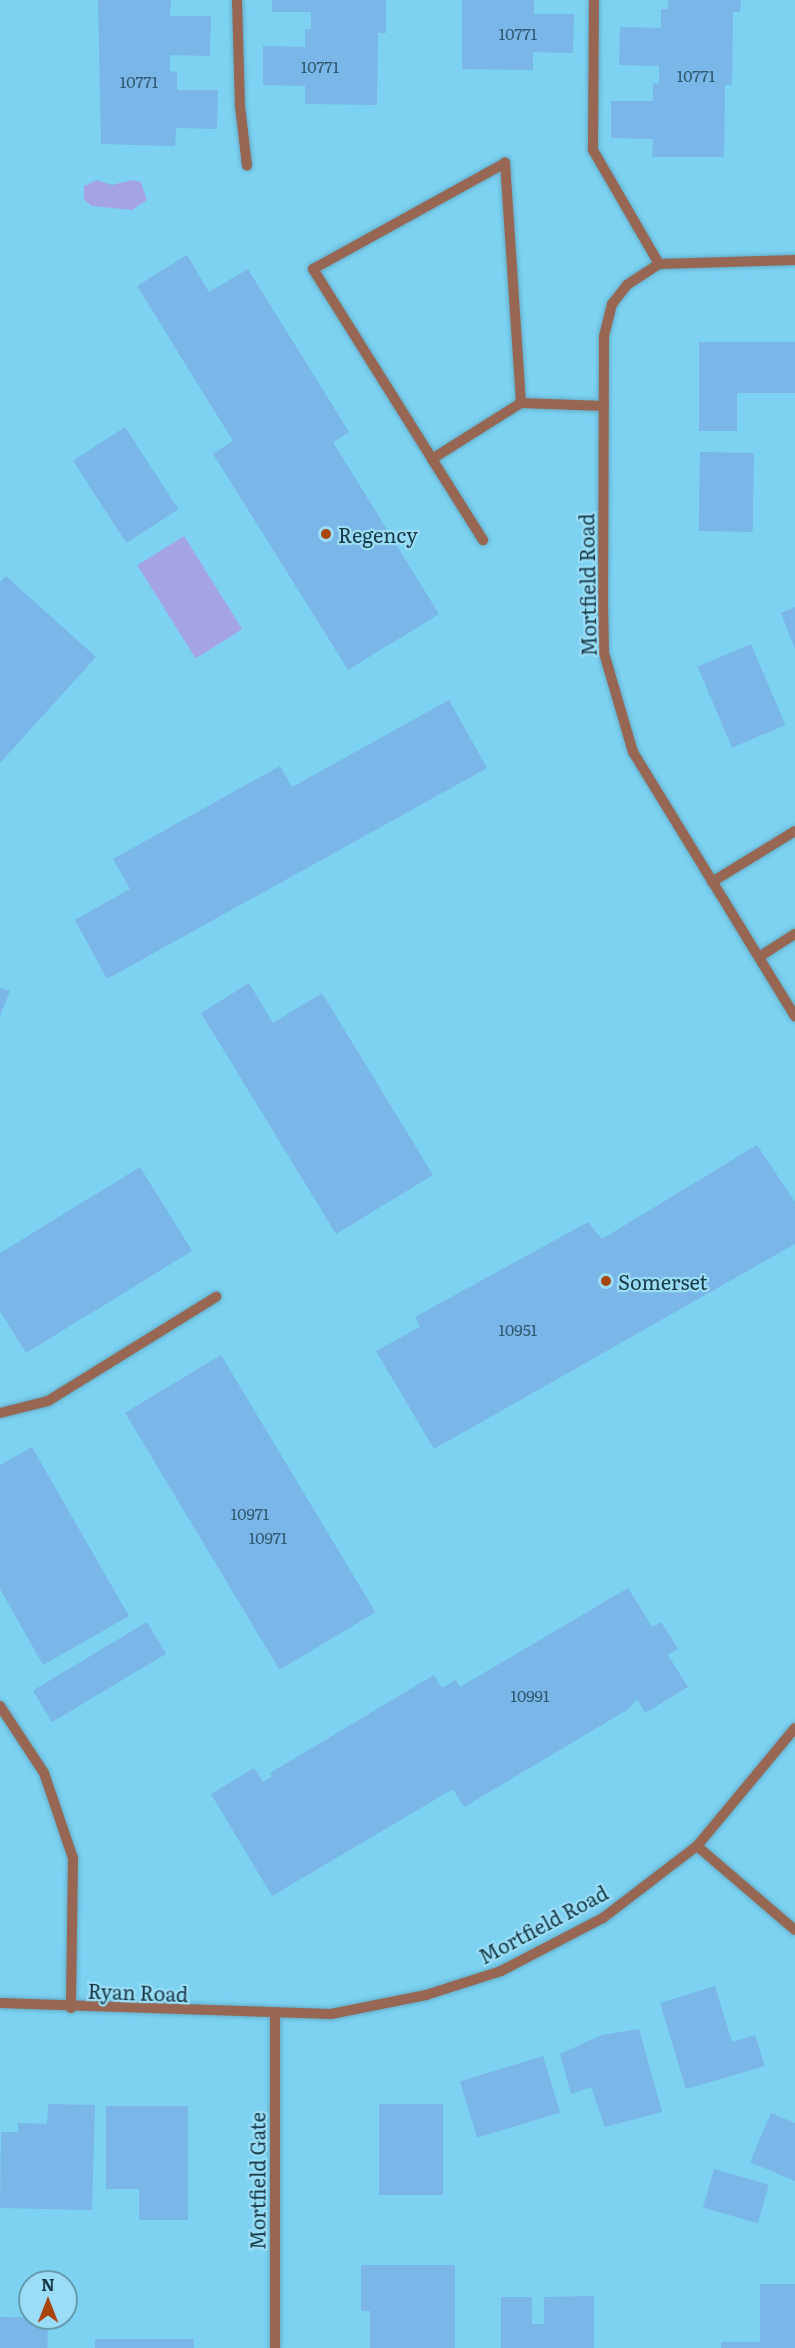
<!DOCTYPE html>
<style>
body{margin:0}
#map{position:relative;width:795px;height:2348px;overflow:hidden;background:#7dd2f2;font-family:Literata,serif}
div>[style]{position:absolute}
.water>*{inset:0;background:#a4a4e5;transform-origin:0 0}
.building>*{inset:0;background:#7ab6e7;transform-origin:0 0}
.roads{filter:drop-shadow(0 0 2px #65aec9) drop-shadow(0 0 2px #65aec9)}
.minor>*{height:10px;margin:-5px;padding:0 5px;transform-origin:5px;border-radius:5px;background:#976753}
.dots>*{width:16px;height:16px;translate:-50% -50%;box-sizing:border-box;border:3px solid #9bddf6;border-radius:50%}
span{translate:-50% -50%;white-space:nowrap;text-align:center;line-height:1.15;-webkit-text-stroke:4.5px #9bddf6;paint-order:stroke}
.number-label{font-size:16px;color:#305a70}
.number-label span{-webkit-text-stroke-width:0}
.poi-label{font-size:20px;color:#173b48}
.left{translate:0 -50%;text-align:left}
.street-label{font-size:20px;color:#173b48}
.north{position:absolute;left:18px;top:2270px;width:60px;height:60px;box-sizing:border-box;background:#9bddf6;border:2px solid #669cb0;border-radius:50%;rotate:0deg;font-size:16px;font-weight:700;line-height:24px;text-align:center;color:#173b48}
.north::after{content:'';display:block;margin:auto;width:21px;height:27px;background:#a9460d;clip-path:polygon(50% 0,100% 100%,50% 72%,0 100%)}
</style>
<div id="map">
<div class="water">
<div style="clip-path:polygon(97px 180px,112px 185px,132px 180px,141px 182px,147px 200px,132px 210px,92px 206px,84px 200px,84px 186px)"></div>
<div style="left:184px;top:536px;width:110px;height:55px;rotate:58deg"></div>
</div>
<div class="building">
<div style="clip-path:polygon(98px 0,171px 0,170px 16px,211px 16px,210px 56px,170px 55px,170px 71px,177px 72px,177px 90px,218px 90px,217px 129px,176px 128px,175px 146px,101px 144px)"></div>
<div style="clip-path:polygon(272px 0,386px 0,386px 33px,378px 33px,377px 105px,305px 104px,305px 86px,263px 85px,263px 46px,305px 47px,305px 29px,311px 29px,311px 12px,272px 12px)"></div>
<div style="clip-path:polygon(462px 0,534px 0,534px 14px,574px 14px,573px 53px,533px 52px,533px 70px,462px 69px)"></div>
<div style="clip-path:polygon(668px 0,741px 0,740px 12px,733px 12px,732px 85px,725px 85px,724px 157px,652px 157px,653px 139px,611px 138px,611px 101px,653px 101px,653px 83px,659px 84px,659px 66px,619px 65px,620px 27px,661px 28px,661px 9px,668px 9px)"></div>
<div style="clip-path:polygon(187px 255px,209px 292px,248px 269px,349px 432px,333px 442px,439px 614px,348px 670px,213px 454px,233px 441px,137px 286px)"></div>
<div style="clip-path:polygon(699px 342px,795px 342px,795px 393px,737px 393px,737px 431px,699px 431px)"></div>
<div style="left:125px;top:427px;width:98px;height:62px;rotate:57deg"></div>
<div style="left:700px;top:452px;width:54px;height:79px;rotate:1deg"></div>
<div style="clip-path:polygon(6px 576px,96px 657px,0 763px,0 582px)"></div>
<div style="clip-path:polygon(795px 607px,795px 649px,781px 613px)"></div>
<div style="left:751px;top:644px;width:88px;height:58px;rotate:67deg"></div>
<div style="clip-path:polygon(449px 700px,487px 768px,107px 979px,75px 920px,130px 889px,113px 859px,280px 766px,292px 787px)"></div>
<div style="clip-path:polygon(249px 983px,273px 1023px,322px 993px,433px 1175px,336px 1234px,201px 1013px)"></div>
<div style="clip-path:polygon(0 988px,10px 991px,0 1016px)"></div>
<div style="clip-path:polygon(757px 1145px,795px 1202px,795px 1244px,434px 1449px,376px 1351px,420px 1327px,415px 1317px,588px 1222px,602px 1239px)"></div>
<div style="clip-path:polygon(140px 1167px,192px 1251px,26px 1353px,0 1311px,0 1253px)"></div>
<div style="left:221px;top:1355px;width:300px;height:112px;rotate:59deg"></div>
<div style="clip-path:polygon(32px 1447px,129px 1616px,43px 1665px,0 1589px,0 1465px)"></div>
<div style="clip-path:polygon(628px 1588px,652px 1627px,661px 1622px,669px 1634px,678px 1649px,668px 1655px,688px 1687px,645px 1713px,637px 1699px,627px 1710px,464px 1807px,453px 1789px,272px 1896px,211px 1794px,254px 1768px,263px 1782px,272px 1776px,270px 1773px,434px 1675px,442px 1688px,456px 1680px,460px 1687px)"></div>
<div style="left:147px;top:1622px;width:37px;height:133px;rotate:59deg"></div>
<div style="clip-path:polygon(715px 1986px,732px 2042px,755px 2035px,765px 2066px,686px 2089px,660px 2003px)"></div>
<div style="clip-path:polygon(639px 2029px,662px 2112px,605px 2127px,591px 2087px,571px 2094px,560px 2054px,602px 2035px)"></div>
<div style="left:543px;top:2056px;width:59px;height:87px;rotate:73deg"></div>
<div style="clip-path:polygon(48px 2104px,95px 2105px,92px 2210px,0 2208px,1px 2132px,18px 2132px,18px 2123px,47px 2124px)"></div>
<div style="left:379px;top:2104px;width:64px;height:91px"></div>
<div style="clip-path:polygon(106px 2106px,188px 2106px,188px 2220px,139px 2220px,139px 2189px,106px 2189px)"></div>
<div style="clip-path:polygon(771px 2113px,795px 2123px,795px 2181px,750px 2162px)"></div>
<div style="left:714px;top:2169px;width:57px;height:40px;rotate:16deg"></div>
<div style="clip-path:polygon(361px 2265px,455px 2265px,455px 2348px,370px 2348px,370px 2311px,361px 2311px)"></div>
<div style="clip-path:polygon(760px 2284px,795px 2284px,795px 2348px,721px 2348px,721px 2342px,760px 2342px)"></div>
<div style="clip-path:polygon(594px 2296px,594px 2348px,501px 2348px,501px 2297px,532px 2297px,532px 2324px,544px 2324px,544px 2297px)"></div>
<div style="left:0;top:2317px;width:48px;height:31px;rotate:1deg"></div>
<div style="left:95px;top:2339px;width:99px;height:9px"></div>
</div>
<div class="roads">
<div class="minor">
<div style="left:237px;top:0;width:106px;rotate:88.4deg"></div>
<div style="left:240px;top:106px;width:60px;rotate:83.3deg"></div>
<div style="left:594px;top:0;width:150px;rotate:90.4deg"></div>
<div style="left:593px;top:150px;width:132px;rotate:59.9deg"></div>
<div style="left:795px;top:260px;width:136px;rotate:178.3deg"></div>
<div style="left:659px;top:264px;width:38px;rotate:147deg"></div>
<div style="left:627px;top:285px;width:24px;rotate:128deg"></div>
<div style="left:612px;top:304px;width:34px;rotate:104deg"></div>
<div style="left:604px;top:337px;width:264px;rotate:90.2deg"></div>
<div style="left:603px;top:601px;width:52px;rotate:88.9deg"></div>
<div style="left:604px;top:653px;width:103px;rotate:73.7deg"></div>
<div style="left:633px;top:752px;width:310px;rotate:58.5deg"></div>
<div style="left:521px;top:403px;width:241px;rotate:-93.8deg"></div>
<div style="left:505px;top:163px;width:219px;rotate:151.1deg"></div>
<div style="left:313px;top:269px;width:224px;rotate:57.9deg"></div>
<div style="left:432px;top:459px;width:105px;rotate:-32.2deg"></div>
<div style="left:521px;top:403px;width:83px;rotate:2.1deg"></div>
<div style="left:432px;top:459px;width:96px;rotate:57.8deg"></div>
<div style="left:712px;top:882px;width:97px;rotate:-31.6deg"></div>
<div style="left:759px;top:957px;width:43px;rotate:-32.6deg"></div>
<div style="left:0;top:1413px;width:49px;rotate:-14deg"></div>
<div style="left:48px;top:1401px;width:198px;rotate:-31.8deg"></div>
<div style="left:0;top:1706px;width:80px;rotate:56.7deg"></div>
<div style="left:44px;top:1773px;width:90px;rotate:71.2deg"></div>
<div style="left:73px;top:1858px;width:150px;rotate:90.8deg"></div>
<div style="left:697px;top:1846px;width:129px;rotate:40.6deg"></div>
<div style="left:0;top:2003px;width:331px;rotate:1.9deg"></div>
<div style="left:331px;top:2014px;width:97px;rotate:-11.3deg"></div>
<div style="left:426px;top:1995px;width:79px;rotate:-17.7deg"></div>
<div style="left:501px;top:1971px;width:115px;rotate:-27.5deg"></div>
<div style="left:603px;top:1918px;width:118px;rotate:-37.5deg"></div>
<div style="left:697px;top:1846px;width:153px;rotate:-50.3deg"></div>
<div style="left:275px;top:2015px;width:333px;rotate:90deg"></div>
</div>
</div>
<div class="dots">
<div style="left:326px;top:534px;background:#a9460d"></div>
<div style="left:606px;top:1281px;background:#a9460d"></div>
</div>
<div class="number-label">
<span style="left:518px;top:33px">10771</span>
<span style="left:320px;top:66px">10771</span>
<span style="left:696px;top:75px">10771</span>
<span style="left:139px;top:81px">10771</span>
<span style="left:518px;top:1329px">10951</span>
<span style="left:250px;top:1513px">10971</span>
<span style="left:268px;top:1537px">10971</span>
<span style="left:530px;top:1695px">10991</span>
</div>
<div class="poi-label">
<span class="left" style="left:338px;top:534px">Regency</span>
<span class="left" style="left:618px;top:1281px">Somerset</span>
</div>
<div class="street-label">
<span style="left:587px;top:585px;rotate:-91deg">Mortfield Road</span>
<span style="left:543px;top:1924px;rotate:-28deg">Mortfield Road</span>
<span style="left:138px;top:1992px;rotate:2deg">Ryan Road</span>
<span style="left:257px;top:2181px;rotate:-90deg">Mortfield Gate</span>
</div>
<div class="north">N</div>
</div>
